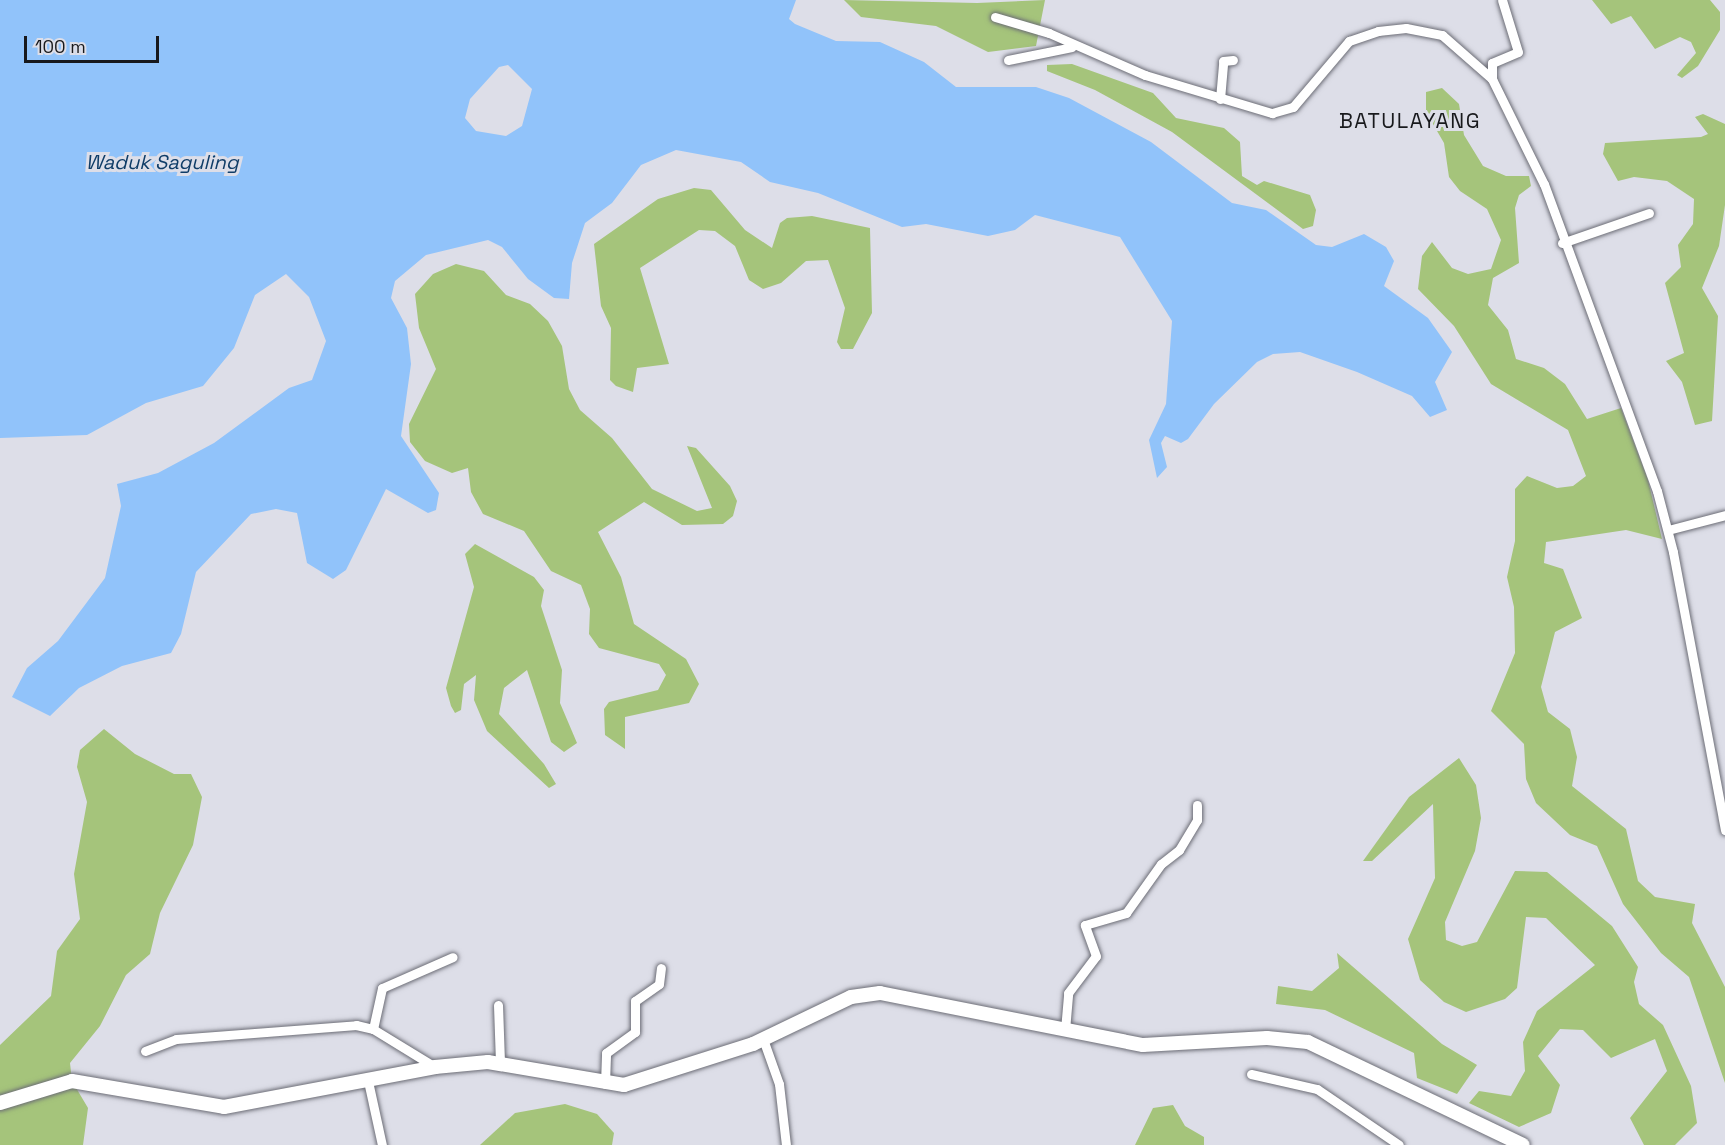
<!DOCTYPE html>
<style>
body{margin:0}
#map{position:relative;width:1725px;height:1145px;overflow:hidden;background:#dddee8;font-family:"Space Grotesk",sans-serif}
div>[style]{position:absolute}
.green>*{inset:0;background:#a5c47b}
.water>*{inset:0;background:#91c3fa}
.roads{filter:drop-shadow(0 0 2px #6c6d76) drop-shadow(0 0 2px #6c6d76)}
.street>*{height:9px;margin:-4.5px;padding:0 4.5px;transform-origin:4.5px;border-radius:4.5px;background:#fff}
.secondary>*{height:14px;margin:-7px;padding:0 7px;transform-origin:7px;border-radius:7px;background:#fff}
span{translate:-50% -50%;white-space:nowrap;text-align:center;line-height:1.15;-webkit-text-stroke:6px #dddee8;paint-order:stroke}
.water-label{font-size:20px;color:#103d68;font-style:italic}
.quarter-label{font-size:21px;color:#18191c;letter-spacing:1.5px}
.scale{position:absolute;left:24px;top:36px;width:135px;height:27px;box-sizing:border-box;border:3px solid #18191c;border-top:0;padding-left:8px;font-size:18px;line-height:21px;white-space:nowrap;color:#18191c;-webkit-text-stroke:4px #dddee8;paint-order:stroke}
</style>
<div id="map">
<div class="green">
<div style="clip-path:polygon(844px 0,977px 3px,1045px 0,1036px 46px,988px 52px,936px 26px,861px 17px)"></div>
<div style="clip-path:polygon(1592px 0,1710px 0,1720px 12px,1720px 30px,1698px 66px,1682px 78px,1677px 75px,1696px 53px,1691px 42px,1680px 37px,1655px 49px,1631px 16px,1611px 24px)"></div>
<div style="clip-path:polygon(1072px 64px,1153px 93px,1176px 118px,1224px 128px,1240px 142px,1242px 176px,1257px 185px,1264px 181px,1310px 195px,1316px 210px,1313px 226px,1303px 229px,1172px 132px,1095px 90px,1047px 71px,1047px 65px)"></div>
<div style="clip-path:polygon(1442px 88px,1459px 104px,1464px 135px,1483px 166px,1506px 176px,1529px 176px,1531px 186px,1519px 195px,1515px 208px,1519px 263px,1493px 278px,1488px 305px,1508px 330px,1516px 359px,1544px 368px,1565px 384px,1587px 419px,1621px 408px,1648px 480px,1662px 539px,1626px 530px,1546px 542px,1544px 563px,1563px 569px,1582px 618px,1555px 632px,1541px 687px,1548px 712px,1570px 729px,1577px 757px,1572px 786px,1626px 829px,1638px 881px,1655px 897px,1695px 904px,1692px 923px,1725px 987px,1725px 1083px,1689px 977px,1661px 953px,1623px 904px,1597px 846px,1570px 835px,1536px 803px,1526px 779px,1524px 744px,1491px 711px,1515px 653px,1514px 607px,1507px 577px,1515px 541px,1515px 489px,1527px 476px,1557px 488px,1573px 486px,1586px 476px,1568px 430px,1491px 384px,1454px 326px,1418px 289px,1422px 256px,1432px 242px,1452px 268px,1468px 274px,1491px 269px,1501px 240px,1487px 209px,1460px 191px,1449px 177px,1444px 143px,1426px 112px,1426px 92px)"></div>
<div style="clip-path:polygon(1703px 114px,1725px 124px,1725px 205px,1719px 246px,1702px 288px,1718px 316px,1712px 421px,1695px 425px,1682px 382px,1666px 361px,1684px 353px,1665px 283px,1681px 267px,1678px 245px,1693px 224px,1694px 199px,1667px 181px,1634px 177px,1618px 181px,1603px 154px,1605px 143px,1701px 137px,1708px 134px,1695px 117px)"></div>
<div style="clip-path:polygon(694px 188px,711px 190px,745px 230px,772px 248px,780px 223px,787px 218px,812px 216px,870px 228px,872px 313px,853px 349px,841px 349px,837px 342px,845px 308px,828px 260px,806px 261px,781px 283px,763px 289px,749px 280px,735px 246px,715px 231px,699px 230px,640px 268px,669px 364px,637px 368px,633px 392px,616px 386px,610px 380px,611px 328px,601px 306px,594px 244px,658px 199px)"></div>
<div style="clip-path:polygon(456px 264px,484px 271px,506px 295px,530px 304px,548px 321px,562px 346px,569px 389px,580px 410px,612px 438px,652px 489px,697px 511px,712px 508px,687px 446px,696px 448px,730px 486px,737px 501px,733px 516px,723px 524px,682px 525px,644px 502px,598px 532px,621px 577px,634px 624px,686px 659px,699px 684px,689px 703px,625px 717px,625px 749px,605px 735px,604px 709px,609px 702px,658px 690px,666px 675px,659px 664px,599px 648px,589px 634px,590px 609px,581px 585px,551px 571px,524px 531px,483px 514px,471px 492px,468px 468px,452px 473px,425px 461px,410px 442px,409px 424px,436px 369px,419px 328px,415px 294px,433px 274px)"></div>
<div style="clip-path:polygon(475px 544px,534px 577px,544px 590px,541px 606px,562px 670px,560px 703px,577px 743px,564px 752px,551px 742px,527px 670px,504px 688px,499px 714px,544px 764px,556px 784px,549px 788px,487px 731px,474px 700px,476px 675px,464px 684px,461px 710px,455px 713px,451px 706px,446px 688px,474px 587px,465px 554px)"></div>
<div style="clip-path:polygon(104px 729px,135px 754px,174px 774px,191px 774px,202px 797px,193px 845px,160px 913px,150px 954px,126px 975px,100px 1026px,70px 1063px,72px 1081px,88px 1108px,83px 1145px,0 1145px,0 1045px,51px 996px,57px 951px,80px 919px,74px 874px,87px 802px,77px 767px,80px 750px)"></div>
<div style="clip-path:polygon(1459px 758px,1476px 785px,1481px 818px,1475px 851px,1445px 922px,1446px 940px,1462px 946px,1477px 942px,1515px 871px,1547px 872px,1612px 926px,1638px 967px,1634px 982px,1639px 1004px,1663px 1025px,1691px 1086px,1697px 1123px,1675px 1145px,1644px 1145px,1630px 1118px,1667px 1071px,1655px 1039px,1611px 1058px,1583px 1030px,1560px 1029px,1538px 1056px,1560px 1085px,1551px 1113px,1519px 1127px,1469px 1103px,1479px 1091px,1511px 1096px,1525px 1071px,1523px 1042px,1537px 1011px,1595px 965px,1546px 918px,1526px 917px,1517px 988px,1505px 999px,1466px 1012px,1444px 1002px,1420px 980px,1408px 939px,1435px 878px,1433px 804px,1372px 861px,1363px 861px,1409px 797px)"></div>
<div style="clip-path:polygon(1337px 953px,1442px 1044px,1477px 1065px,1457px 1094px,1417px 1078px,1414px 1053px,1325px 1010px,1276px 1004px,1278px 986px,1312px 991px,1339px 968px)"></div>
<div style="clip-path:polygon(565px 1104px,597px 1114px,614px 1133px,612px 1145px,480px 1145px,515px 1113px)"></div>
<div style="clip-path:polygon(1173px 1105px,1185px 1126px,1204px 1137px,1204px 1145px,1135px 1145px,1153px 1108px)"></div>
</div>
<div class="water">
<div style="clip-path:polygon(evenodd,0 0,796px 0,789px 19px,795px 24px,836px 41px,880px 42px,924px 62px,956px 87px,1036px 87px,1069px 98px,1151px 142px,1232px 203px,1266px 210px,1316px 245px,1332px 247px,1364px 234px,1386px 247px,1394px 261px,1384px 286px,1428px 318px,1452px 352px,1435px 382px,1447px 410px,1430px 417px,1412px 396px,1357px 372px,1300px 352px,1273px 354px,1257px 362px,1214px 404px,1188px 439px,1181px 443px,1165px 436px,1161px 443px,1167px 467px,1157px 478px,1149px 440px,1166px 404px,1172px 321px,1120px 237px,1035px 215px,1015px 230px,988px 236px,926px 224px,902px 227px,818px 193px,770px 182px,741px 162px,676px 150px,641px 165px,612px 203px,585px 223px,572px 263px,569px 299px,554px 298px,528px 279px,502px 247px,488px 240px,426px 255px,395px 281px,391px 298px,407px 328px,411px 364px,401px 436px,439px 493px,436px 510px,428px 513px,386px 489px,346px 570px,333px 579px,307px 563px,297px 513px,276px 509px,251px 514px,196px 572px,181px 634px,171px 653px,122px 666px,79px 688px,50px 716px,12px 697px,27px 668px,58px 641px,105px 578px,121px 506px,117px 484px,158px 473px,214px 443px,289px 388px,312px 380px,326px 341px,309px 297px,286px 274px,255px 295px,234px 348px,203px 386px,146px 403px,87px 435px,0 438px,0 0,508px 65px,532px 89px,522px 126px,506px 136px,476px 131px,465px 118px,470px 99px,499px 67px,508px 65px)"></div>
</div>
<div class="roads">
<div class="street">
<div style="left:995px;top:17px;width:56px;rotate:16.5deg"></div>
<div style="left:1049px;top:33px;width:105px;rotate:23.6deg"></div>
<div style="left:1145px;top:75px;width:133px;rotate:16.7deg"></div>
<div style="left:1272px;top:113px;width:22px;rotate:-16deg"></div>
<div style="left:1293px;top:107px;width:87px;rotate:-49.7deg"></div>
<div style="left:1349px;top:41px;width:31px;rotate:-19deg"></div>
<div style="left:1378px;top:31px;width:28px;rotate:-6deg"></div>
<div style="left:1406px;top:28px;width:37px;rotate:11deg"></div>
<div style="left:1442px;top:35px;width:67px;rotate:41.3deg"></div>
<div style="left:1492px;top:79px;width:117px;rotate:63.7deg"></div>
<div style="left:1544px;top:184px;width:327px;rotate:69.8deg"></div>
<div style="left:1657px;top:491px;width:63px;rotate:75.3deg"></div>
<div style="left:1673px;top:552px;width:283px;rotate:79.4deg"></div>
<div style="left:1008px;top:60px;width:65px;rotate:-11.5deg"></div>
<div style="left:1492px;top:79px;width:16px;rotate:-90deg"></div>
<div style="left:1492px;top:63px;width:28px;rotate:-23deg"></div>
<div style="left:1518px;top:52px;width:54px;rotate:-107.1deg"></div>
<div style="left:1220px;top:99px;width:38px;rotate:-85deg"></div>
<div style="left:1223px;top:61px;width:10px;rotate:-6deg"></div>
<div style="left:1562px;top:243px;width:92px;rotate:-19deg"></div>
<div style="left:1668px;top:530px;width:59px;rotate:-14.7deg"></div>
<div style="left:498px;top:1005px;width:58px;rotate:88deg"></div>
<div style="left:373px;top:1029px;width:42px;rotate:-77.6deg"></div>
<div style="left:382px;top:988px;width:77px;rotate:-23.6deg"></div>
<div style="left:1065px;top:1030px;width:37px;rotate:-85deg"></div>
<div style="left:1068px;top:993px;width:46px;rotate:-52.9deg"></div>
<div style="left:1096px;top:956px;width:33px;rotate:-110deg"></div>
<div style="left:1085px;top:925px;width:43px;rotate:-16.3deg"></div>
<div style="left:1126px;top:913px;width:60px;rotate:-54.5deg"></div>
<div style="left:1161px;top:864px;width:23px;rotate:-38deg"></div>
<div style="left:1179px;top:850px;width:35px;rotate:-59deg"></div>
<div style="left:1197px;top:820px;width:15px;rotate:-90deg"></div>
<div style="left:763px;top:1039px;width:48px;rotate:70.4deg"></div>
<div style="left:779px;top:1084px;width:61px;rotate:83.5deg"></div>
<div style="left:145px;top:1051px;width:33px;rotate:-21deg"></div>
<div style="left:176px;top:1039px;width:181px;rotate:-4.4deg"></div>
<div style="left:356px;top:1025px;width:17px;rotate:13deg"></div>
<div style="left:373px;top:1029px;width:73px;rotate:31.5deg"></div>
<div style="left:1251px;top:1074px;width:68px;rotate:12.8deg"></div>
<div style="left:1317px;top:1089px;width:99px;rotate:34.3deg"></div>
<div style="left:368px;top:1081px;width:66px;rotate:77.7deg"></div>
<div style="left:605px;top:1084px;width:31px;rotate:-88deg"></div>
<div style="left:606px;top:1053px;width:36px;rotate:-36deg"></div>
<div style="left:635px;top:1032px;width:31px;rotate:-90deg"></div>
<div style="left:635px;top:1001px;width:29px;rotate:-35deg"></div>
<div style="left:659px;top:984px;width:16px;rotate:-83deg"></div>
</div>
<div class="secondary">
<div style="left:0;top:1103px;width:75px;rotate:-17deg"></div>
<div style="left:72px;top:1081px;width:154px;rotate:9.7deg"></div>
<div style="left:224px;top:1107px;width:215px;rotate:-10.7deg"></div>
<div style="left:435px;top:1067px;width:53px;rotate:-5.4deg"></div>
<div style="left:488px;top:1062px;width:138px;rotate:9.6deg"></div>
<div style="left:624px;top:1085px;width:135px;rotate:-17.6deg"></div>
<div style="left:753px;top:1044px;width:109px;rotate:-25.6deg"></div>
<div style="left:851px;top:997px;width:29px;rotate:-8deg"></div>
<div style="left:880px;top:993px;width:268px;rotate:11.2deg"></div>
<div style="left:1143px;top:1045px;width:124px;rotate:-3.2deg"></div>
<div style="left:1267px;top:1038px;width:41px;rotate:5.6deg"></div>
<div style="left:1308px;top:1042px;width:238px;rotate:25.6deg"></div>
</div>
</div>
<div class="water-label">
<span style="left:162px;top:162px">Waduk Saguling</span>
</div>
<div class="quarter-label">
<span style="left:1410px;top:121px">BATULAYANG</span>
</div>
<div class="scale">100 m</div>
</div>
